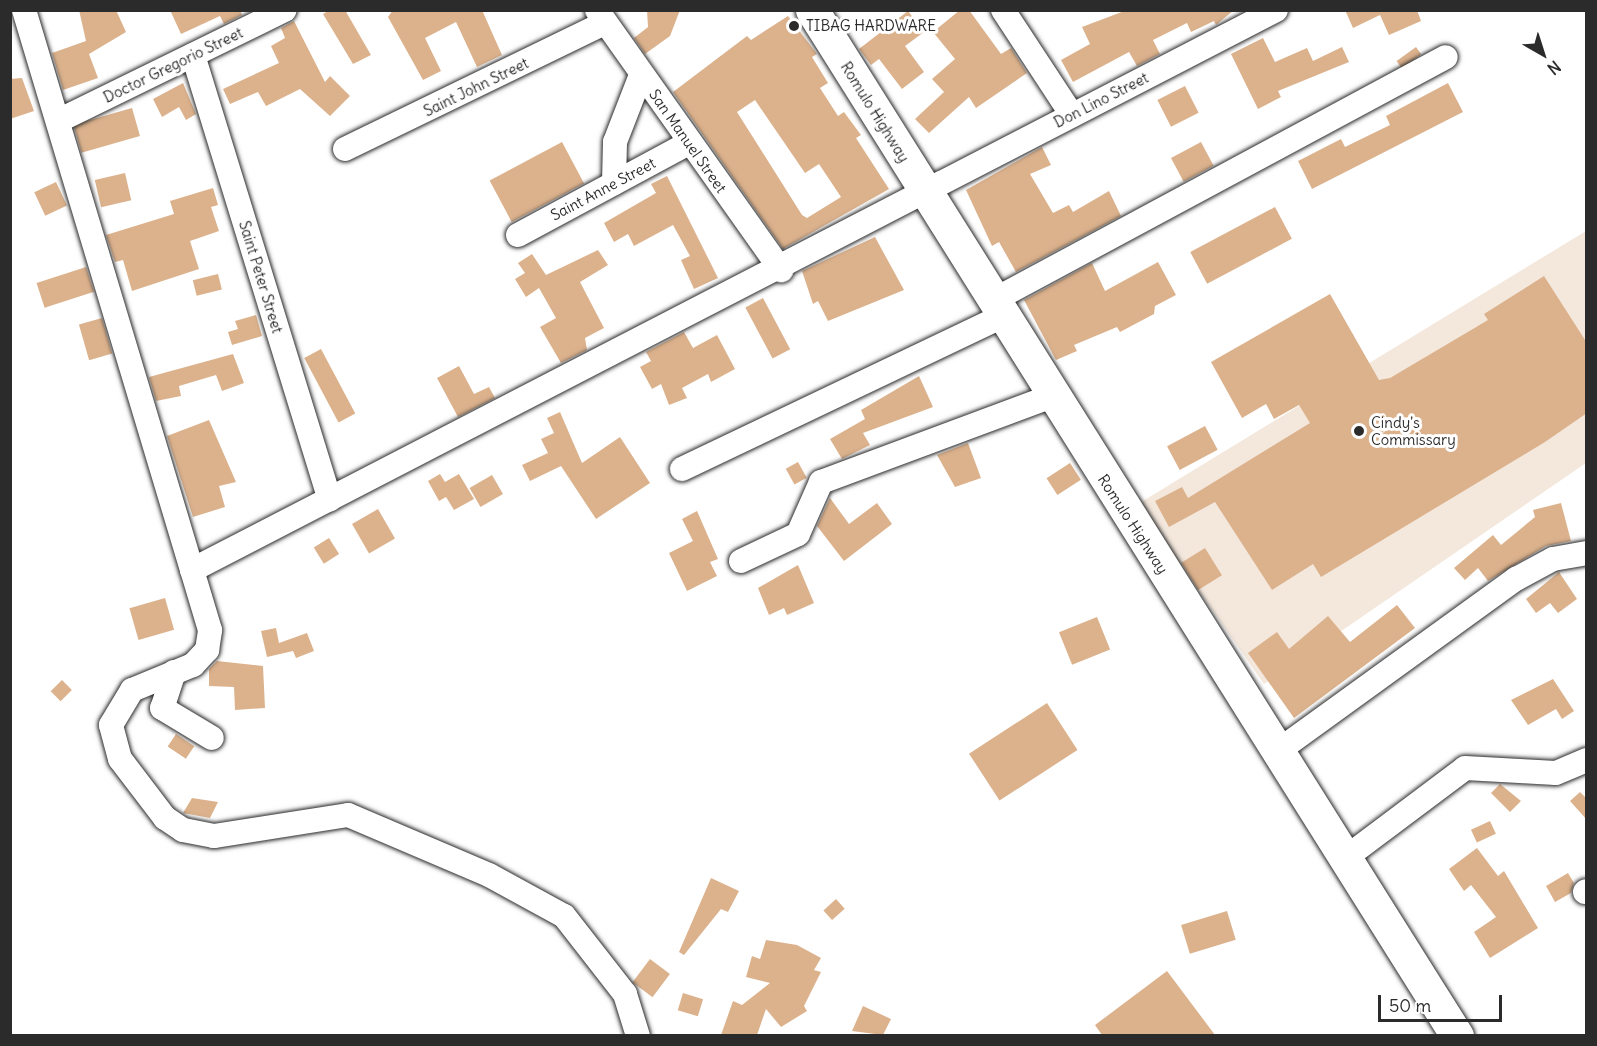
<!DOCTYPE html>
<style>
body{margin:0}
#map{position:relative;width:1597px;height:1046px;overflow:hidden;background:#fff;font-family:Delius,sans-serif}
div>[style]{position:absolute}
.built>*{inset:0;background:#f4e8dd}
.building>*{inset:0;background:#dcb28d;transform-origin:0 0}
.roads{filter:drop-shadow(0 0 2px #2b2b2b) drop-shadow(0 0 2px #2b2b2b)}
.minor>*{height:24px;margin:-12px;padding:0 12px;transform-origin:12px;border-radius:12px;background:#fff}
.highway>*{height:33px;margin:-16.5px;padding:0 16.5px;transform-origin:16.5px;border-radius:16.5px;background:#fff}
.dots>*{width:16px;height:16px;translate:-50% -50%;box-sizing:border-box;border:3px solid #fff;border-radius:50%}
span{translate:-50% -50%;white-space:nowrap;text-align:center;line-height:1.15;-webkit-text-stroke:6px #fff;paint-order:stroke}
.poi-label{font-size:15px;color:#2b2b2b}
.left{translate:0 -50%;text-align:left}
.street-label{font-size:15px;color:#2b2b2b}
.frame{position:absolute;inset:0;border:12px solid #2b2b2b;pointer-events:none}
.north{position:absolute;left:1513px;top:24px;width:60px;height:60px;-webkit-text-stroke:4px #fff;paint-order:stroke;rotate:141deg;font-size:16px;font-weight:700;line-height:24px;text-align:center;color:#2b2b2b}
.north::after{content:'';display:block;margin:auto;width:21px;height:27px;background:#2b2b2b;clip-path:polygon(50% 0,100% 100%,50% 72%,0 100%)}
.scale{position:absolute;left:1378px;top:995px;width:124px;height:27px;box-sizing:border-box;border:3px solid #2b2b2b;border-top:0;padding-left:8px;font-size:18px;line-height:21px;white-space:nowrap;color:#2b2b2b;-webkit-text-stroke:4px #fff;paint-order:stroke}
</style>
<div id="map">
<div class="built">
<div style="clip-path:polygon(1586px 231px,1586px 463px,1264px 684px,1138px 504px)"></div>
</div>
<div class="building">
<div style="clip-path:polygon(79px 10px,116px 10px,126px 32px,89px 54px,98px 78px,63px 90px,52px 53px,86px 41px)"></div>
<div style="clip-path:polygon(170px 10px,240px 10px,242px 15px,224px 24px,220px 16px,181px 34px)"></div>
<div style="clip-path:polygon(330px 10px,345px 10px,371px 55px,353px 64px,323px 14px)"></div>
<div style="clip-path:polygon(393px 10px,482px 10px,502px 55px,477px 67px,456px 22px,425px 38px,441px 71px,423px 80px,388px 17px)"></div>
<div style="clip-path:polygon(647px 10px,680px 10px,670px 36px,645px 54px,634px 38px,648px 27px)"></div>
<div style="clip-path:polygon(960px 10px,969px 10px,1001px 54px,1011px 48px,1027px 73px,976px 108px,969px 97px,929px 133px,915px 119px,944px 92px,932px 79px,955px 59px,933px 32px)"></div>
<div style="clip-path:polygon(1127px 10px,1234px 10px,1216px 25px,1214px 21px,1191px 32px,1187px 23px,1153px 40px,1160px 54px,1137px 66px,1129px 52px,1073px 82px,1061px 60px,1090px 44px,1082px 27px)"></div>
<div style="clip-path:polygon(1345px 10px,1417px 10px,1421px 21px,1389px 35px,1380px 15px,1353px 28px)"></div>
<div style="clip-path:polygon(908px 11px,924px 32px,905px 46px,924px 72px,902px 89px,879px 59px,871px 65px,859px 49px)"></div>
<div style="clip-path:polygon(evenodd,788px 16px,817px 54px,812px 57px,828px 83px,820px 88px,838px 116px,844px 112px,861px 135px,856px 138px,889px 189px,783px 249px,673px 92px,747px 36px,751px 40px,788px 16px,755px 100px,805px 173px,819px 164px,841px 197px,807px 218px,802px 215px,737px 112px,755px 100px)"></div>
<div style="clip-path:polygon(294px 21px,325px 82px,330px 76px,350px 96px,330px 116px,300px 89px,266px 106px,258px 92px,230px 104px,223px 89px,279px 63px,271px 46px,285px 38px,281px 28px)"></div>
<div style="clip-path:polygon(1263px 38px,1275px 62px,1307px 48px,1313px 61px,1342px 47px,1349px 62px,1278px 91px,1281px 97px,1258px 109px,1231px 54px)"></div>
<div style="left:1416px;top:47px;width:9px;height:24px;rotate:54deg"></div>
<div style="clip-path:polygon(22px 78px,34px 111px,10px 119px,10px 79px)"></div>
<div style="clip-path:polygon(183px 83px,196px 114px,186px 120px,179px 107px,162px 117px,153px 99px)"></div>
<div style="clip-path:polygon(1448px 83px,1463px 112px,1312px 189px,1298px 161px,1341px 139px,1345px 147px,1390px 125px,1386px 116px)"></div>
<div style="left:1185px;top:86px;width:30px;height:31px;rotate:63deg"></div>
<div style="left:132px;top:108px;width:29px;height:61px;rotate:74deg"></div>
<div style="left:562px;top:142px;width:47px;height:82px;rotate:62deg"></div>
<div style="left:1201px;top:142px;width:27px;height:34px;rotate:62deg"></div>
<div style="clip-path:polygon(1042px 147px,1051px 165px,1030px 174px,1053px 213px,1069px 205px,1073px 212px,1109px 191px,1121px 216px,1016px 272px,999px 242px,992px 246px,966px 190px)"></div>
<div style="left:125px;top:173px;width:28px;height:31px;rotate:77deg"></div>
<div style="clip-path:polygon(667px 176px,718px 278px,694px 289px,681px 260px,690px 256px,673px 225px,634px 246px,628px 234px,614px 242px,604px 223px,656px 193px,651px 184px)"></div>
<div style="left:56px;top:182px;width:26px;height:24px;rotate:65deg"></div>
<div style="clip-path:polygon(213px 188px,218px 205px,211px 207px,219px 231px,190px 241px,199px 269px,132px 291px,123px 260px,115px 262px,106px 235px,174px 214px,170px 201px)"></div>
<div style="left:1275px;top:207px;width:36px;height:96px;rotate:62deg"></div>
<div style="clip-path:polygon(875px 237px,904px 290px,828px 321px,818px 301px,813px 304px,802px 271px)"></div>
<div style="clip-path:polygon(598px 250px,608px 265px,580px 282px,604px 328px,585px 338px,587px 350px,561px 363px,540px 327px,556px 318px,539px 288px,526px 297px,515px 279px,525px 273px,518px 263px,532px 254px,546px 275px)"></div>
<div style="clip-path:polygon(1158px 262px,1176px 295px,1155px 306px,1154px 314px,1120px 332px,1117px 327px,1074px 345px,1077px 351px,1056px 360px,1024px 300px,1092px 263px,1105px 291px)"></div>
<div style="left:86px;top:267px;width:26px;height:52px;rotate:72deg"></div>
<div style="left:218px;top:274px;width:16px;height:26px;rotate:76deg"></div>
<div style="clip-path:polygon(1544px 276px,1587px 343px,1587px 413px,1545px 442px,1321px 577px,1313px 564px,1272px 590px,1215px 502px,1169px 527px,1155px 501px,1182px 487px,1188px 498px,1310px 423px,1299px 405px,1274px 419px,1266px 404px,1242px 418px,1211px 362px,1330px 294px,1379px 380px,1390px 378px,1488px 320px,1484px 314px)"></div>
<div style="left:763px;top:298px;width:58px;height:20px;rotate:62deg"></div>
<div style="clip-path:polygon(256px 315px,262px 336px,232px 345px,228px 332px,238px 329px,235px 321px)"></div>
<div style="left:102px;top:318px;width:37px;height:24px;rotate:74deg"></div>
<div style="clip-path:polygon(684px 332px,693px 348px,717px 335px,735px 369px,711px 382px,708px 374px,682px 388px,687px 398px,669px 405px,661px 384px,652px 389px,640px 367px,651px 361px,646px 352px)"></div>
<div style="left:321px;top:349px;width:73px;height:19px;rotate:62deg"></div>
<div style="clip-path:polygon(233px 354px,244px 383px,222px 391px,216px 375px,179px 386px,181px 396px,156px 401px,149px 377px)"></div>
<div style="clip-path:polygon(459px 366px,474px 394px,489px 387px,495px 398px,458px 417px,437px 378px)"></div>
<div style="clip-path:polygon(919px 376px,933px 407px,863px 433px,870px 445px,842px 459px,830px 439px,865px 419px,861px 410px)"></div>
<div style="clip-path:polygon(560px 412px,582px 463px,620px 437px,650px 483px,596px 519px,561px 466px,530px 481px,522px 465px,548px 453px,541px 439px,554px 433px,547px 418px)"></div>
<div style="clip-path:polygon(209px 420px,236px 482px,219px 486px,225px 507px,193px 517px,167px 436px)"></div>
<div style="left:1205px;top:426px;width:27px;height:43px;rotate:62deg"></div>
<div style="clip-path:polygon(968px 443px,981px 478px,955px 487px,937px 455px)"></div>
<div style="left:798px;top:462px;width:18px;height:14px;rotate:61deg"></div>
<div style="left:1070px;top:463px;width:20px;height:28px;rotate:57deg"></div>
<div style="clip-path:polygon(440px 474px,445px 482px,459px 474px,474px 499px,454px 510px,446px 497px,439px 501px,428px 481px)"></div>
<div style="left:492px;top:475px;width:22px;height:26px;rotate:60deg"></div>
<div style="clip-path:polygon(830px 498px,849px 524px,877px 503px,892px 524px,844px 561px,817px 526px)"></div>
<div style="clip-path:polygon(1561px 503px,1571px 541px,1546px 546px,1488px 581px,1478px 568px,1465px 580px,1454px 568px,1493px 535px,1501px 545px,1535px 517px,1533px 510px)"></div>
<div style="left:378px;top:509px;width:34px;height:30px;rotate:60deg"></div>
<div style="clip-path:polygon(697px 511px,718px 559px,710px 562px,717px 576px,687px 591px,669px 553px,693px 541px,682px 519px)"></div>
<div style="left:329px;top:538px;width:19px;height:18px;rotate:58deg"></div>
<div style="left:1205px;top:548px;width:32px;height:28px;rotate:58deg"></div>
<div style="clip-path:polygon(798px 565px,814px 603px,787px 615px,784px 608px,769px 615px,758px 588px)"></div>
<div style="clip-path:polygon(1559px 572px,1577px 599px,1558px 613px,1550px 603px,1536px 613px,1526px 599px)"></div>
<div style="left:165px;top:598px;width:33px;height:37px;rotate:74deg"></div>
<div style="clip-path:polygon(1397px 605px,1415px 628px,1294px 718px,1248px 653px,1277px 632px,1289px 649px,1328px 616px,1350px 642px)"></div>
<div style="left:1097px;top:617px;width:35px;height:41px;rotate:68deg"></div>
<div style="clip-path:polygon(276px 628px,279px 643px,307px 633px,314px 651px,296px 658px,293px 651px,267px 657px,261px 631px)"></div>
<div style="clip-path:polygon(217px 661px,263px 666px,265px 708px,235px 710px,234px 687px,209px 686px,209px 669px)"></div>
<div style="clip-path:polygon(1553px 679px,1574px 711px,1562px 719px,1556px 709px,1528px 725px,1511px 700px)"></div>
<div style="left:62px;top:680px;width:14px;height:16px;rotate:45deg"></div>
<div style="left:1047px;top:703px;width:56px;height:93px;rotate:57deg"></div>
<div style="left:176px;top:734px;width:22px;height:15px;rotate:34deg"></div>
<div style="clip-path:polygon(1500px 784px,1521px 801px,1510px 812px,1491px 793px)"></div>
<div style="clip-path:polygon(1580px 792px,1587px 799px,1587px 820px,1570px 801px)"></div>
<div style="clip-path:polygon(192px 798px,218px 802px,210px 818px,183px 813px)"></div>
<div style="left:1490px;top:821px;width:14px;height:21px;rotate:65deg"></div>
<div style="clip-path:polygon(1477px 848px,1498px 876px,1504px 871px,1538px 928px,1490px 958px,1474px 932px,1496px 917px,1471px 885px,1464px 891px,1449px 869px)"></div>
<div style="clip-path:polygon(1568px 873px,1574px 883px,1571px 893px,1555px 902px,1546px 886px)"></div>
<div style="clip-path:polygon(711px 878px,739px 891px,728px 912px,721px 909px,684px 955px,679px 952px)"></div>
<div style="left:836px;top:899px;width:13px;height:17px;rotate:48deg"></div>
<div style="left:1227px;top:911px;width:30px;height:48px;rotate:73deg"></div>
<div style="clip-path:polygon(766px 940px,797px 945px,821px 958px,814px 970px,821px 972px,804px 1006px,807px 1011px,781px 1027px,766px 1009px,757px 1035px,721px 1035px,733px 1001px,742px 1005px,770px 983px,746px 977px,752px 956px,760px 959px)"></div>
<div style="left:650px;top:959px;width:25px;height:29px;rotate:37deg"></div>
<div style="clip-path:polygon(1167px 971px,1215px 1035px,1102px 1035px,1095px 1025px)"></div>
<div style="left:683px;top:993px;width:21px;height:18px;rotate:17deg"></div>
<div style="clip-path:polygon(863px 1006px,891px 1019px,883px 1035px,852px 1031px)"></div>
</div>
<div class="roads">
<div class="minor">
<div style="left:24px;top:10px;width:585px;rotate:73.3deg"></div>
<div style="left:597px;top:10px;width:319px;rotate:54.7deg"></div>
<div style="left:1003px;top:10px;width:126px;rotate:56.7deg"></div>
<div style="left:193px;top:55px;width:465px;rotate:72.9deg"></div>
<div style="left:60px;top:120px;width:250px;rotate:-26.1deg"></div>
<div style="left:345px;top:149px;width:289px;rotate:-25.9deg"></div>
<div style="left:614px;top:183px;width:41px;rotate:-88.6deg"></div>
<div style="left:615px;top:142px;width:72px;rotate:-68.8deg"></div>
<div style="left:518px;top:235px;width:194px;rotate:-28.3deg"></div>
<div style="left:992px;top:301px;width:515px;rotate:-28.26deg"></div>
<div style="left:682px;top:469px;width:353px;rotate:-25.5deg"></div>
<div style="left:741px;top:561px;width:63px;rotate:-25.3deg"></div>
<div style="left:798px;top:534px;width:57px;rotate:-66.1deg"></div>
<div style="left:821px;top:482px;width:246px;rotate:-20.4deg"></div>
<div style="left:174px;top:672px;width:38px;rotate:108deg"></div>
<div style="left:162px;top:708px;width:58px;rotate:31deg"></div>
<div style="left:1278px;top:751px;width:294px;rotate:-35.9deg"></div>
<div style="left:1516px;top:579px;width:42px;rotate:-28.4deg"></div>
<div style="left:1553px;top:559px;width:34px;rotate:-10deg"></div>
<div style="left:1344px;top:859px;width:151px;rotate:-36.9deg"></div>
<div style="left:1465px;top:768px;width:91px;rotate:3.1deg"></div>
<div style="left:1556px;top:773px;width:33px;rotate:-23deg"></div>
<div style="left:1585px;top:892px;width:1px;rotate:-45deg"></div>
<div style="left:638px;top:1036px;width:44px;rotate:-107.2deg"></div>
<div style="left:625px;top:994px;width:99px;rotate:-128deg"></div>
<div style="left:564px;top:916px;width:85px;rotate:-151.3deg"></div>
<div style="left:489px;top:875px;width:153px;rotate:-156.9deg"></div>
<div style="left:348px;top:815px;width:136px;rotate:171.1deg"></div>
<div style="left:214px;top:836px;width:32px;rotate:-169deg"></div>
<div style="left:183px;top:830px;width:22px;rotate:-146deg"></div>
<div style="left:165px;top:818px;width:74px;rotate:-127.3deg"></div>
<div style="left:120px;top:759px;width:35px;rotate:-105deg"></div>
<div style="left:111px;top:725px;width:41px;rotate:-59deg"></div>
<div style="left:132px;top:690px;width:66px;rotate:-22.3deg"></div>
<div style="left:193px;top:665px;width:21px;rotate:-47deg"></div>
<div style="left:207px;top:650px;width:20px;rotate:-81deg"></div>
<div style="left:210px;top:630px;width:63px;rotate:-106.7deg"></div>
<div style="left:192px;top:570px;width:1220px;rotate:-27.32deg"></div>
</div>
<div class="highway">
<div style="left:812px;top:10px;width:1212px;rotate:57.84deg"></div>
</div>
</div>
<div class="dots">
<div style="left:794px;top:26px;background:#2b2b2b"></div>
<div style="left:1359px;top:431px;background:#2b2b2b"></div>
</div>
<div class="poi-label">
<span class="left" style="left:806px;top:26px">TIBAG HARDWARE</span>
<span class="left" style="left:1371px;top:431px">Cindy's<br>Commissary</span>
</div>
<div class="street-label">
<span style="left:173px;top:65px;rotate:-26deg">Doctor Gregorio Street</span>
<span style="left:476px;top:87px;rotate:-26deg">Saint John Street</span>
<span style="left:1101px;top:100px;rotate:-27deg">Don Lino Street</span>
<span style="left:875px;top:112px;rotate:58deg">Romulo Highway</span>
<span style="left:688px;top:141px;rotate:55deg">San Manuel Street</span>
<span style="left:603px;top:189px;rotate:-28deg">Saint Anne Street</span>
<span style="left:261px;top:277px;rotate:73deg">Saint Peter Street</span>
<span style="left:1133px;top:524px;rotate:57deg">Romulo Highway</span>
</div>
<div class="frame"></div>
<div class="north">N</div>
<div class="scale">50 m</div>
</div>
